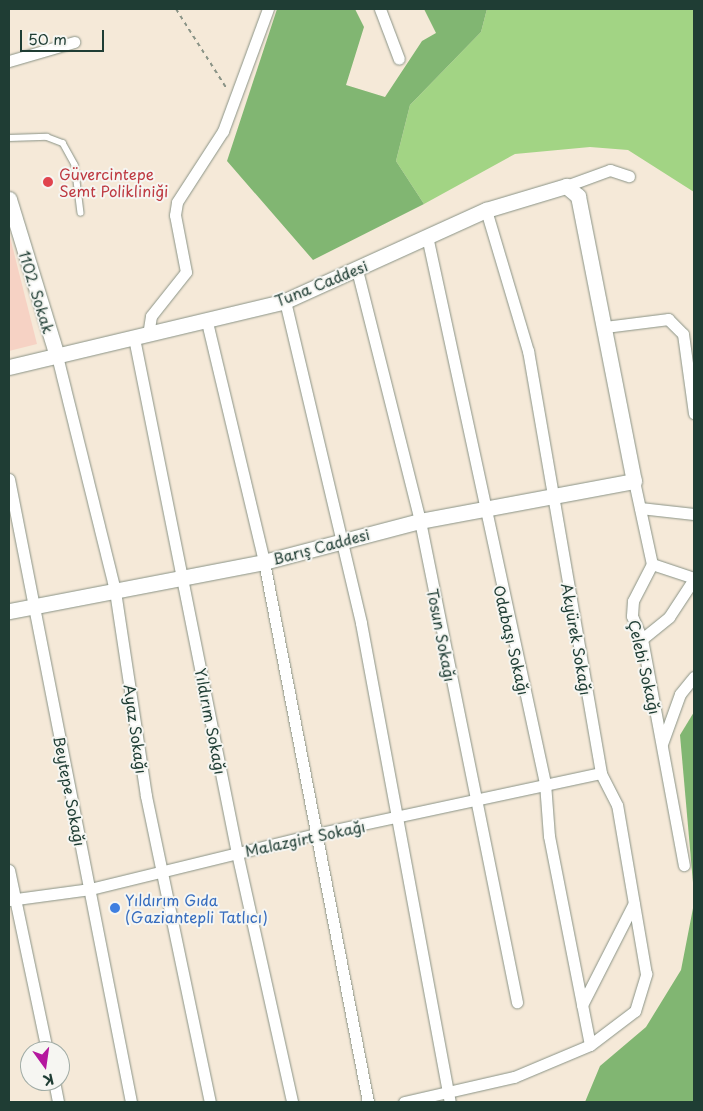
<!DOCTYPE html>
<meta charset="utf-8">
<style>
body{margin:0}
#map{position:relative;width:703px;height:1111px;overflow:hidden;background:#f5e9d8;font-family:"Playpen Sans",sans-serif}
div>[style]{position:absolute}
.built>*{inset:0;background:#f6d2c4}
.green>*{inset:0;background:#a2d484}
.forest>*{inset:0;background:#81b672}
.path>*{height:2px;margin-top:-1px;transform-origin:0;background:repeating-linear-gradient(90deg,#8a9386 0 4px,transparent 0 8px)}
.roads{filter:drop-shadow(0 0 1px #8a9386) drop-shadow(0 0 1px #8a9386)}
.service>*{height:5.5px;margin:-2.75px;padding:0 2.75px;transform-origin:2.75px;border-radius:2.75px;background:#fff}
.minor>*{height:11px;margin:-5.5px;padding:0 5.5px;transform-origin:5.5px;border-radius:5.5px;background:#fff}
.tertiary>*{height:15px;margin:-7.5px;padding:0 7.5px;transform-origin:7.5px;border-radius:7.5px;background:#fff}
.dots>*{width:14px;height:14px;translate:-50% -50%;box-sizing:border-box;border:2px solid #f6f6f2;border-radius:50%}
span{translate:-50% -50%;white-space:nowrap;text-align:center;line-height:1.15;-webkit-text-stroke:4px #f6f6f2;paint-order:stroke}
.health-label{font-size:15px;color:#be3a42}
.left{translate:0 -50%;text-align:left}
.street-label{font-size:15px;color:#1f3d34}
.shop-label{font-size:15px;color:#366cbe}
.frame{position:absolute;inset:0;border:10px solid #1f3d34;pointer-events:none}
.north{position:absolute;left:20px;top:1041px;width:50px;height:50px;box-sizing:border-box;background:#f6f6f2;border:1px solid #a0aca6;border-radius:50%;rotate:166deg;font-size:14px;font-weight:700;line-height:20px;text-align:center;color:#1f3d34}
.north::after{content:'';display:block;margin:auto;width:18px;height:22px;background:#b5179e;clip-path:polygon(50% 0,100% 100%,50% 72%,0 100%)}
.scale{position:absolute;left:20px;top:30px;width:84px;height:22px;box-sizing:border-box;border:2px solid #1f3d34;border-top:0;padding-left:6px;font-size:15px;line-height:18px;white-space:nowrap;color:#1f3d34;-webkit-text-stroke:4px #f6f6f2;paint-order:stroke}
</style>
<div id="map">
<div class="built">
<div style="clip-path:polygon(9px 233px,37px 344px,9px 351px)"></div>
</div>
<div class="green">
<div style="clip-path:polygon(487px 9px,694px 9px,694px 192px,628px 150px,590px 147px,515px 154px,424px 204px,396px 161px,410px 105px,481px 32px)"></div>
</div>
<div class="forest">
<div style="clip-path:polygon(277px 9px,355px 9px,364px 27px,346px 85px,385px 97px,422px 41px,436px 33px,424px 9px,487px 9px,481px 32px,410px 105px,396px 161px,424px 204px,313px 260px,227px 161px)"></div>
<div style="clip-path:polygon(694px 712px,694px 894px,680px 735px)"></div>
<div style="clip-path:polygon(694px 903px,694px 1102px,585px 1102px,600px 1066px,646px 1027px,681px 970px)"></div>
</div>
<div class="path">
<div style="left:176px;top:9px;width:95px;rotate:57.5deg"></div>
</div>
<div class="roads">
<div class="service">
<div style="left:9px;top:138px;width:38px;rotate:-2deg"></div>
<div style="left:47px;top:137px;width:17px;rotate:21deg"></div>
<div style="left:63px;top:143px;width:25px;rotate:61deg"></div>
<div style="left:75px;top:165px;width:48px;rotate:82.9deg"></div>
</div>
<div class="minor">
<div style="left:380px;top:9px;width:53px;rotate:69.2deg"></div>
<div style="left:9px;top:61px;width:68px;rotate:-16.3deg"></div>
<div style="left:566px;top:186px;width:47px;rotate:-20deg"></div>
<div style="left:610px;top:170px;width:20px;rotate:18deg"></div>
<div style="left:427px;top:236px;width:560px;rotate:77.83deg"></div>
<div style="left:545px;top:783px;width:53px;rotate:85.7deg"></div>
<div style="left:549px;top:836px;width:213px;rotate:78.9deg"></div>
<div style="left:357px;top:270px;width:259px;rotate:75.9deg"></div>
<div style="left:420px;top:521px;width:491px;rotate:78.6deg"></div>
<div style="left:285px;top:301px;width:331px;rotate:76.7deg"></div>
<div style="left:361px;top:623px;width:487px;rotate:79.5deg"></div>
<div style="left:207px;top:322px;width:247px;rotate:76.6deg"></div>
<div style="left:264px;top:562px;width:550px;rotate:79.1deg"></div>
<div style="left:605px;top:327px;width:64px;rotate:-7.2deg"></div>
<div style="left:668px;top:319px;width:21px;rotate:45deg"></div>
<div style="left:683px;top:334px;width:80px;rotate:82.1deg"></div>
<div style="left:148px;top:335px;width:19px;rotate:-81deg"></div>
<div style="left:151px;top:316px;width:56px;rotate:-51.5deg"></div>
<div style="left:186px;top:272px;width:58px;rotate:-100.9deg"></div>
<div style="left:175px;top:215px;width:13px;rotate:-81deg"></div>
<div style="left:177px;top:202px;width:85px;rotate:-57.1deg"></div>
<div style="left:223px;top:131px;width:130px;rotate:-69.8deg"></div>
<div style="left:134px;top:338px;width:525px;rotate:78.69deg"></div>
<div style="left:237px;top:853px;width:255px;rotate:77.5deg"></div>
<div style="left:57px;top:356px;width:242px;rotate:76.1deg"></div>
<div style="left:115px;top:591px;width:207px;rotate:81.4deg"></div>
<div style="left:146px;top:796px;width:313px;rotate:78.2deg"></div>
<div style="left:9px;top:479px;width:635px;rotate:78.92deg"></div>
<div style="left:634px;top:481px;width:85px;rotate:77.8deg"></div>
<div style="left:652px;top:564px;width:44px;rotate:18.4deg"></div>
<div style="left:640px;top:508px;width:54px;rotate:6.3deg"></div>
<div style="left:652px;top:564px;width:42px;rotate:117.2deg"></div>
<div style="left:633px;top:601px;width:15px;rotate:94deg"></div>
<div style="left:632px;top:616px;width:25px;rotate:67deg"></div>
<div style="left:642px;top:639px;width:230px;rotate:79.5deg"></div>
<div style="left:642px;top:639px;width:35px;rotate:-39deg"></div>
<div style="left:669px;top:617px;width:45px;rotate:-56.7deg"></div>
<div style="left:662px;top:744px;width:53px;rotate:-70.2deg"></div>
<div style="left:680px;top:694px;width:22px;rotate:-51deg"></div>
<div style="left:9px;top:870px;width:185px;rotate:78.1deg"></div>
<div style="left:9px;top:900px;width:82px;rotate:-7.7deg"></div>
<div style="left:90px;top:889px;width:233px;rotate:-13.7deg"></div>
<div style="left:316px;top:834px;width:291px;rotate:-12.1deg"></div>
<div style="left:582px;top:1005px;width:114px;rotate:-63deg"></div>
<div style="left:54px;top:1081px;width:21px;rotate:79deg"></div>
<div style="left:404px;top:1102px;width:113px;rotate:-12.8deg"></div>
<div style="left:514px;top:1077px;width:82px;rotate:-22.8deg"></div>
<div style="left:590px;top:1045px;width:56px;rotate:-37.1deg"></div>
<div style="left:635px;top:1011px;width:39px;rotate:-73deg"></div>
<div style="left:646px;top:974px;width:171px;rotate:-99.7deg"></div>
<div style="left:617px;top:805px;width:36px;rotate:-117deg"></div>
<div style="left:601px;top:773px;width:428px;rotate:-99.8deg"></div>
<div style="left:528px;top:351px;width:147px;rotate:-106.6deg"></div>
</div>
<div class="tertiary">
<div style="left:9px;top:199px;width:164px;rotate:73deg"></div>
<div style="left:9px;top:367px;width:284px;rotate:-13.4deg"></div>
<div style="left:285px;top:301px;width:221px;rotate:-24.4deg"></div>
<div style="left:486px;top:210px;width:84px;rotate:-16.7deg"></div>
<div style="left:566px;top:186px;width:16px;rotate:40deg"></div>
<div style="left:578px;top:196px;width:290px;rotate:78.9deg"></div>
<div style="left:634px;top:481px;width:218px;rotate:169.4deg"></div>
<div style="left:420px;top:521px;width:161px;rotate:165.3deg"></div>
<div style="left:264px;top:562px;width:260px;rotate:169.1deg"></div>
</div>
</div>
<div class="dots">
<div style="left:48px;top:182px;background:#e0444e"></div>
<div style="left:115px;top:908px;background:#3f7fe0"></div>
</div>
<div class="health-label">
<span class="left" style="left:59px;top:182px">Güvercintepe<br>Semt Polikliniği</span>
</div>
<div class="street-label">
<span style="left:321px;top:283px;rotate:-22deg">Tuna Caddesi</span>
<span style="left:37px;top:292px;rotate:73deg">1102. Sokak</span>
<span style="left:321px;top:546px;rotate:-15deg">Barış Caddesi</span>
<span style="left:442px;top:635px;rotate:79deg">Tosun Sokağı</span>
<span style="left:577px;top:639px;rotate:80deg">Akyürek Sokağı</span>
<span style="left:512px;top:640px;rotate:77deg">Odabaşı Sokağı</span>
<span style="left:645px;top:667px;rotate:77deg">Çelebi Sokağı</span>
<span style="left:211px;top:721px;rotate:79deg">Yıldırım Sokağı</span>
<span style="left:136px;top:729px;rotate:82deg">Ayaz Sokağı</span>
<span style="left:70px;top:791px;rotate:79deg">Beytepe Sokağı</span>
<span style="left:305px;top:838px;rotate:-12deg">Malazgirt Sokağı</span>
</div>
<div class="shop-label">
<span class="left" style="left:125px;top:908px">Yıldırım Gıda<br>(Gaziantepli Tatlıcı)</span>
</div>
<div class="frame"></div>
<div class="north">K</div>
<div class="scale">50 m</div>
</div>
